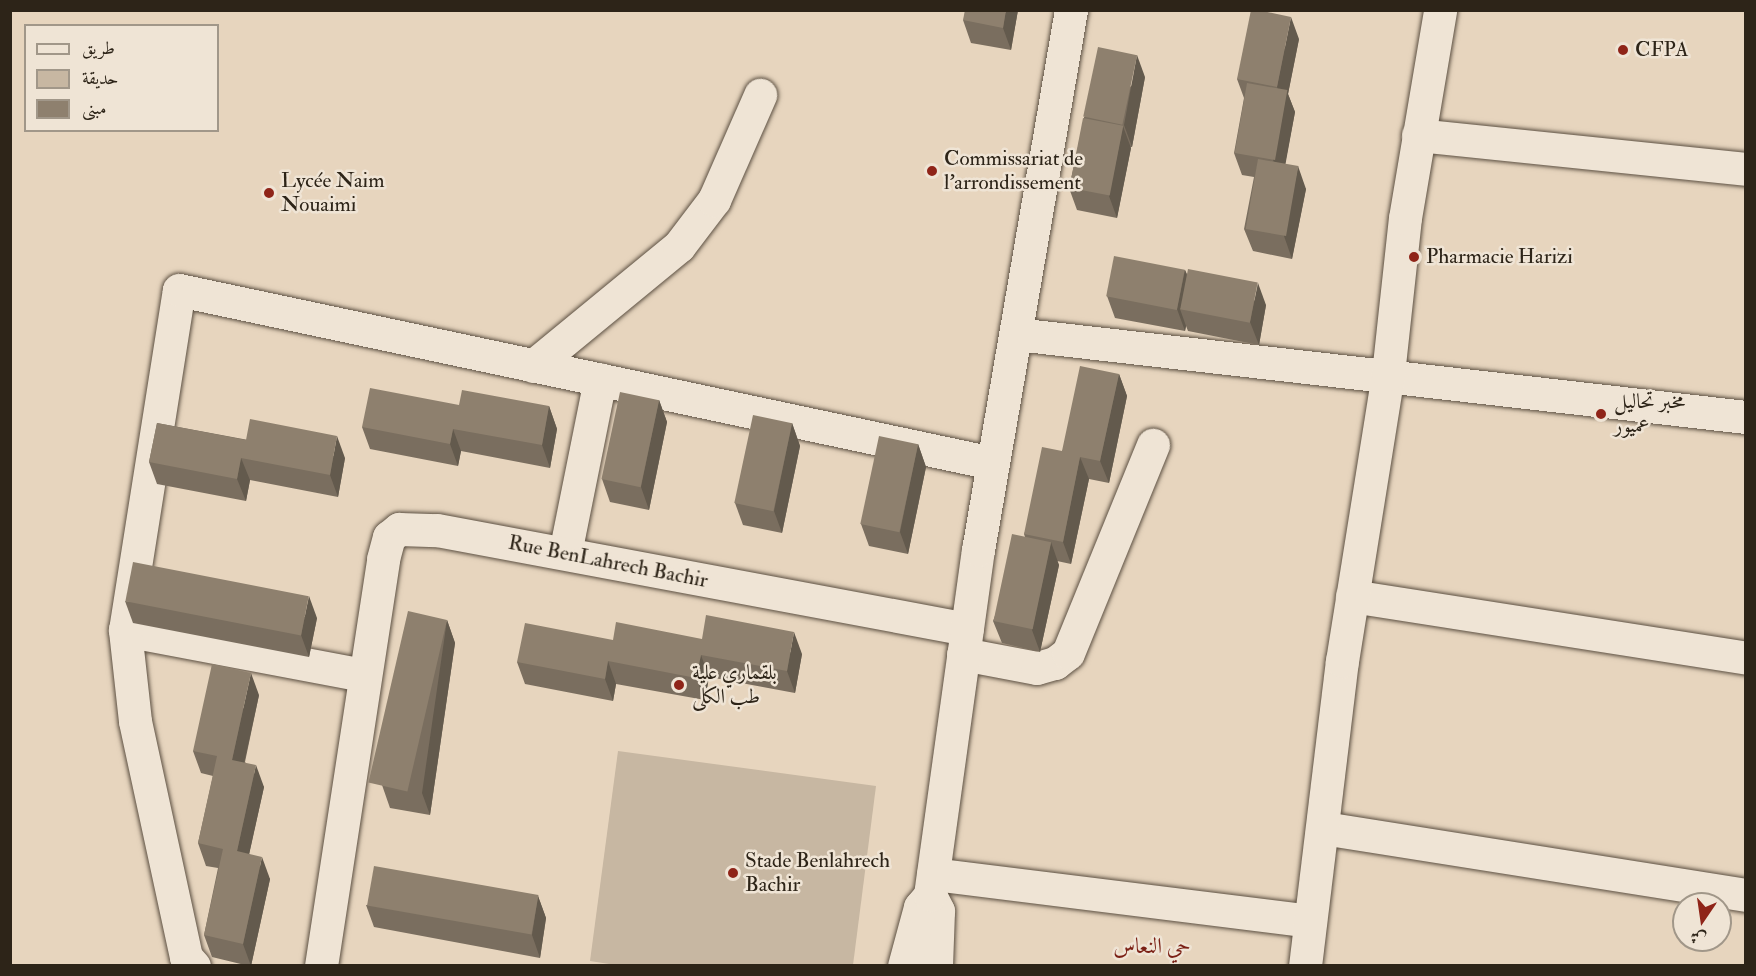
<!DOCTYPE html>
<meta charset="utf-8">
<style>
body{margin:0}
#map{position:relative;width:1756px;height:976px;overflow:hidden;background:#e7d5be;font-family:"IM FELL Double Pica",Amiri,serif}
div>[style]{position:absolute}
.green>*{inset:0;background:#c7b7a2}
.roads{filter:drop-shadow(0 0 2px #5c5042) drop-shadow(0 0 2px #5c5042)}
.minor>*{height:33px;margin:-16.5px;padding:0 16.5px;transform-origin:16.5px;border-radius:16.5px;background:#efe4d5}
.wall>*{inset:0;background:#7a6e5f}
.shaded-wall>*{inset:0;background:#635a4d}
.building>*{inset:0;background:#8e806e;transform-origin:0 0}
.dots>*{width:16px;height:16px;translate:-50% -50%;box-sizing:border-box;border:3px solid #efe4d5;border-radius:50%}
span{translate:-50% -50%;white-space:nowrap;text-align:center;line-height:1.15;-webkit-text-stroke:5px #efe4d5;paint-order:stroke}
.poi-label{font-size:21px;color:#2d2418}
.left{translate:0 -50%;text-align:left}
.street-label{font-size:21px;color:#2d2418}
.neighbourhood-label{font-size:22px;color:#7a1f14}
.frame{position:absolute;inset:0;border:12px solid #2d2418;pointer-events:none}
.legend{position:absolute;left:24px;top:24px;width:195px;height:108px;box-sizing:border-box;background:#efe4d5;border:2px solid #a19789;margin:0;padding:8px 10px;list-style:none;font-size:18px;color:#2d2418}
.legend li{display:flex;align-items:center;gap:12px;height:30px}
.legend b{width:30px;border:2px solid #a19789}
.north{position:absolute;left:1672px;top:892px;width:60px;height:60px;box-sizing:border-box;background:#efe4d5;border:2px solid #a19789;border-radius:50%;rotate:193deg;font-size:16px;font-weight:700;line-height:24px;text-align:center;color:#2d2418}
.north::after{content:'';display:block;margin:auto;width:21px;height:27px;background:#8f2418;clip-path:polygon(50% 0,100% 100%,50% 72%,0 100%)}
</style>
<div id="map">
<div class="green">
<div style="clip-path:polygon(618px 751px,876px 786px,853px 965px,622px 966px,590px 961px)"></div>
</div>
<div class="roads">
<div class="minor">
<div style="left:1418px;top:135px;width:330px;rotate:5.9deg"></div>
<div style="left:1016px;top:334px;width:735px;rotate:6.49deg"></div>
<div style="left:533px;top:366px;width:189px;rotate:-39.4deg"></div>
<div style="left:679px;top:246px;width:58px;rotate:-52.7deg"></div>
<div style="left:714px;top:200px;width:115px;rotate:-66.3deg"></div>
<div style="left:565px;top:553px;width:177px;rotate:-78.6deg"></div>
<div style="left:1352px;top:596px;width:399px;rotate:8.9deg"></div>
<div style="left:125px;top:630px;width:242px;rotate:10.7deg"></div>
<div style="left:963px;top:654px;width:75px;rotate:10.7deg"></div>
<div style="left:1037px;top:668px;width:19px;rotate:-16deg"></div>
<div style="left:1055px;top:663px;width:16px;rotate:-38deg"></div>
<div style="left:1068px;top:653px;width:225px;rotate:-67.8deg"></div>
<div style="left:1323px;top:828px;width:428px;rotate:9deg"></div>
<div style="left:933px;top:874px;width:380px;rotate:7.1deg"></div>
<div style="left:930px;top:895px;width:18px;rotate:63deg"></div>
<div style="left:938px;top:911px;width:55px;rotate:92.1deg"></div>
<div style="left:194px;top:966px;width:12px;rotate:-132deg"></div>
<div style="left:186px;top:957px;width:241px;rotate:-102.2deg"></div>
<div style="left:135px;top:721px;width:92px;rotate:-96.3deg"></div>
<div style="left:125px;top:630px;width:344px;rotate:-81deg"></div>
<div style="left:179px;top:290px;width:831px;rotate:12.01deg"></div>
<div style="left:321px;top:966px;width:412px;rotate:-81.3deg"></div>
<div style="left:383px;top:559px;width:23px;rotate:-75deg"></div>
<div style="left:389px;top:537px;width:13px;rotate:-39deg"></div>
<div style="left:399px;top:529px;width:38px;rotate:2deg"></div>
<div style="left:437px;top:530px;width:539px;rotate:10.58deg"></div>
<div style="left:904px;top:966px;width:61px;rotate:-74.8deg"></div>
<div style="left:920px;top:907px;width:16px;rotate:-50deg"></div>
<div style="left:930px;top:895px;width:348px;rotate:-82.1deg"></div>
<div style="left:978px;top:550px;width:548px;rotate:-80.23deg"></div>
<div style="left:1305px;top:966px;width:307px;rotate:-83.1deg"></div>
<div style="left:1342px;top:661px;width:291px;rotate:-80.9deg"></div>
<div style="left:1388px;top:374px;width:157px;rotate:-83.8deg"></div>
<div style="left:1405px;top:218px;width:211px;rotate:-80.4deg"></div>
</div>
</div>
<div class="wall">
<div style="clip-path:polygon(1018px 10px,1011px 50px,971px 43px,963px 20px)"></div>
<div style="clip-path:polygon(1299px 39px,1288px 94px,1295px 112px,1285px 164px,1306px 189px,1292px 259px,1253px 251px,1244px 229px,1254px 177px,1242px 175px,1234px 153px,1244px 98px,1237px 79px)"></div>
<div style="clip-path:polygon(1145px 77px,1132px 147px,1130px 147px,1131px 148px,1117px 218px,1077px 210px,1069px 188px,1084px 119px,1084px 117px)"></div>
<div style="clip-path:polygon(1185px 270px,1187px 274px,1266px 305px,1259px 345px,1188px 331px,1186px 326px,1185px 331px,1115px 318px,1107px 296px)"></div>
<div style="clip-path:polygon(1119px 374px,1127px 396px,1109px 483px,1089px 479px,1071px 564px,1057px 561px,1059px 565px,1040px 652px,1002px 643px,993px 621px,1025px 537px,1024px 534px,1062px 451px)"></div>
<div style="clip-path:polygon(659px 400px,667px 422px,649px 510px,610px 502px,602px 479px)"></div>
<div style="clip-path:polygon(459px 405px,549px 406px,557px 429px,550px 468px,461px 451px,458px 466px,370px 449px,362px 427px)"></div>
<div style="clip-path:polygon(157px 423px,345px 458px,338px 497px,250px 480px,246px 501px,157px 484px,149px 462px)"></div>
<div style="clip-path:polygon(792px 423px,800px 446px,782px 533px,743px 525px,735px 503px)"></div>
<div style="clip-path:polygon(918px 444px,926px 467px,908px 554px,869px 546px,861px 524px)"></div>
<div style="clip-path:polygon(125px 601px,317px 618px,309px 657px,133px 623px)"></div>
<div style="clip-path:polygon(447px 620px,455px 643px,430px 815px,390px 808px,382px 785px)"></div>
<div style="clip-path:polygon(702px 639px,802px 654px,795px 693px,709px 677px,705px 700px,616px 684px,613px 701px,525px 684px,517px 662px,613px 640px)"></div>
<div style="clip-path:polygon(259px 695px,245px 762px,264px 787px,249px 854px,270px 879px,251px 966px,249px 966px,212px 957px,204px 935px,218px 868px,206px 866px,198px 843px,213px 776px,201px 773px,193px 751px)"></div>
<div style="clip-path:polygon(538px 896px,546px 918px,540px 958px,374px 927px,366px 905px)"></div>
</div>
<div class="shaded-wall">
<div style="clip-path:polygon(1006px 10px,1018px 10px,1011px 50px,1003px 28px)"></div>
<div style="clip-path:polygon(1291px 17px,1299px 39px,1288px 94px,1295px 112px,1282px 183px,1273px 160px,1284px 106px,1277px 87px)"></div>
<div style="clip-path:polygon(1137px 55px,1145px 77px,1132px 147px,1124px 125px)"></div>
<div style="clip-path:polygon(1123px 126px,1131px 148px,1117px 218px,1109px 196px)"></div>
<div style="clip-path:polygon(1298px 166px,1306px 189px,1292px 259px,1284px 236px)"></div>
<div style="clip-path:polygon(1185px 270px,1193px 292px,1180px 309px,1186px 326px,1185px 331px,1177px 309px)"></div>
<div style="clip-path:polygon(1258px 283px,1266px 305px,1259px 345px,1250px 322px)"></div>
<div style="clip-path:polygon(1119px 374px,1127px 396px,1109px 483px,1100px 461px)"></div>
<div style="clip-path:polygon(659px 400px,667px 422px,649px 510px,641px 487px)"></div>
<div style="clip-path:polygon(549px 406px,557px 429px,550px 468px,542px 445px)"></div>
<div style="clip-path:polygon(792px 423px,800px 446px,782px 533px,774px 511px)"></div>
<div style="clip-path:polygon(453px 429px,461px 451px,458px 466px,450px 444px)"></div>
<div style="clip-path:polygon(337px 436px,345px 458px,338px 497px,330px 475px)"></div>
<div style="clip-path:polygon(918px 444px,926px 467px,908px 554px,900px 532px)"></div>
<div style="clip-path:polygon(1080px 457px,1089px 479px,1071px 564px,1063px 542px)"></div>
<div style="clip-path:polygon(241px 458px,250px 480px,246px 501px,237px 479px)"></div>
<div style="clip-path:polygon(1051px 542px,1059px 565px,1040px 652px,1032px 630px)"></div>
<div style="clip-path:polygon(309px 596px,317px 618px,309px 657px,301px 635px)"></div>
<div style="clip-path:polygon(447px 620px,455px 643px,430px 815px,422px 793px)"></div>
<div style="clip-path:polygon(794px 632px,802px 654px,795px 693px,787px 671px)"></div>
<div style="clip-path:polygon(701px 655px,709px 677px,705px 700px,696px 678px)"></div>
<div style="clip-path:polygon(608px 661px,616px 684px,613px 701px,605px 679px)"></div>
<div style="clip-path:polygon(251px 673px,259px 695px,240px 782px,232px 760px)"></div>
<div style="clip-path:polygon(256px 765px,264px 787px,245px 873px,237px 851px)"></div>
<div style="clip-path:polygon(262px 857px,270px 879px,251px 966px,243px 944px)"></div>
<div style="clip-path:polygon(538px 896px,546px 918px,540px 958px,532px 935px)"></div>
</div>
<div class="building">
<div style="clip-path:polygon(965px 10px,1006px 10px,1003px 28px,963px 20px)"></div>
<div style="clip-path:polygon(1251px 10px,1258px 10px,1291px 17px,1277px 87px,1237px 79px)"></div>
<div style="left:1098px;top:47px;width:40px;height:71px;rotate:12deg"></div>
<div style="left:1247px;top:83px;width:41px;height:71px;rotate:10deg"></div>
<div style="left:1083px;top:118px;width:41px;height:71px;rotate:11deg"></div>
<div style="left:1258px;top:159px;width:41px;height:71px;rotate:10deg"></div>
<div style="left:1114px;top:256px;width:72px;height:41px;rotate:11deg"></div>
<div style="left:1188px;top:269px;width:71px;height:41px;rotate:11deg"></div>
<div style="clip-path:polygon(1080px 366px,1119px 374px,1100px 461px,1080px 457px,1063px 542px,1024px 534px,1042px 447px,1062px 451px)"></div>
<div style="clip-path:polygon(370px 388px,459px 405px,462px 390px,549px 406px,542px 445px,453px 429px,450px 444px,362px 427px)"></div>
<div style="left:620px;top:392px;width:40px;height:89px;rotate:12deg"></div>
<div style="left:753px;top:415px;width:40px;height:90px;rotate:12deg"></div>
<div style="clip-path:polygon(250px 419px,337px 436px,330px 475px,241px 458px,237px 479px,149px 462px,157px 423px,246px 440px)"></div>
<div style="left:879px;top:436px;width:40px;height:90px;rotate:12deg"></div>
<div style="left:1012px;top:534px;width:40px;height:89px;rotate:12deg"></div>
<div style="left:133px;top:562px;width:179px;height:40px;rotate:11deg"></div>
<div style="left:408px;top:611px;width:40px;height:176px;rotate:13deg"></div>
<div style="clip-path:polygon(706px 615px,794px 632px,787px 671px,701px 655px,696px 678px,608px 661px,605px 679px,517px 662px,525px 623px,613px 640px,616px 622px,702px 639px)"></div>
<div style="clip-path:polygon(212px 664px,251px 673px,232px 760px,256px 765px,237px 851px,262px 857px,243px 944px,204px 935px,223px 849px,198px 843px,217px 756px,193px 751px)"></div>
<div style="left:374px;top:866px;width:167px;height:40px;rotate:10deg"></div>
</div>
<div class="dots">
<div style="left:1623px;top:50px;background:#8f2418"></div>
<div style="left:932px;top:171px;background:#8f2418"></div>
<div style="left:269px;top:193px;background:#8f2418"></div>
<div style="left:1414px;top:257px;background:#8f2418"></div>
<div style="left:1601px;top:414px;background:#8f2418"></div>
<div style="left:679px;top:685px;background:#8f2418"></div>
<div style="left:733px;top:873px;background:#8f2418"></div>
</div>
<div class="poi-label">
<span class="left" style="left:1635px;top:50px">CFPA</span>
<span class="left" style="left:944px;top:171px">Commissariat de<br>l'arrondissement</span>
<span class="left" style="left:281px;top:193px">Lycée Naim<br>Nouaimi</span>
<span class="left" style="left:1426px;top:257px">Pharmacie Harizi</span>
<span class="left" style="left:1614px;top:414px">مخبر تحاليل<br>عميور</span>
<span class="left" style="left:692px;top:685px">بلقماري علية<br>طب الكلى</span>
<span class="left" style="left:745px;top:873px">Stade Benlahrech<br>Bachir</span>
</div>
<div class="street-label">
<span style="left:608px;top:562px;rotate:11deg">Rue BenLahrech Bachir</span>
</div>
<div class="neighbourhood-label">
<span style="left:1152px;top:947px">حي النعاس</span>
</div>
<div class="frame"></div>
<ul class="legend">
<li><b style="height:8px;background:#efe4d5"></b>طريق</li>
<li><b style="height:16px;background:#c7b7a2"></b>حديقة</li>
<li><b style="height:16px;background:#8e806e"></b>مبنى</li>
</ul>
<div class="north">ش</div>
</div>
